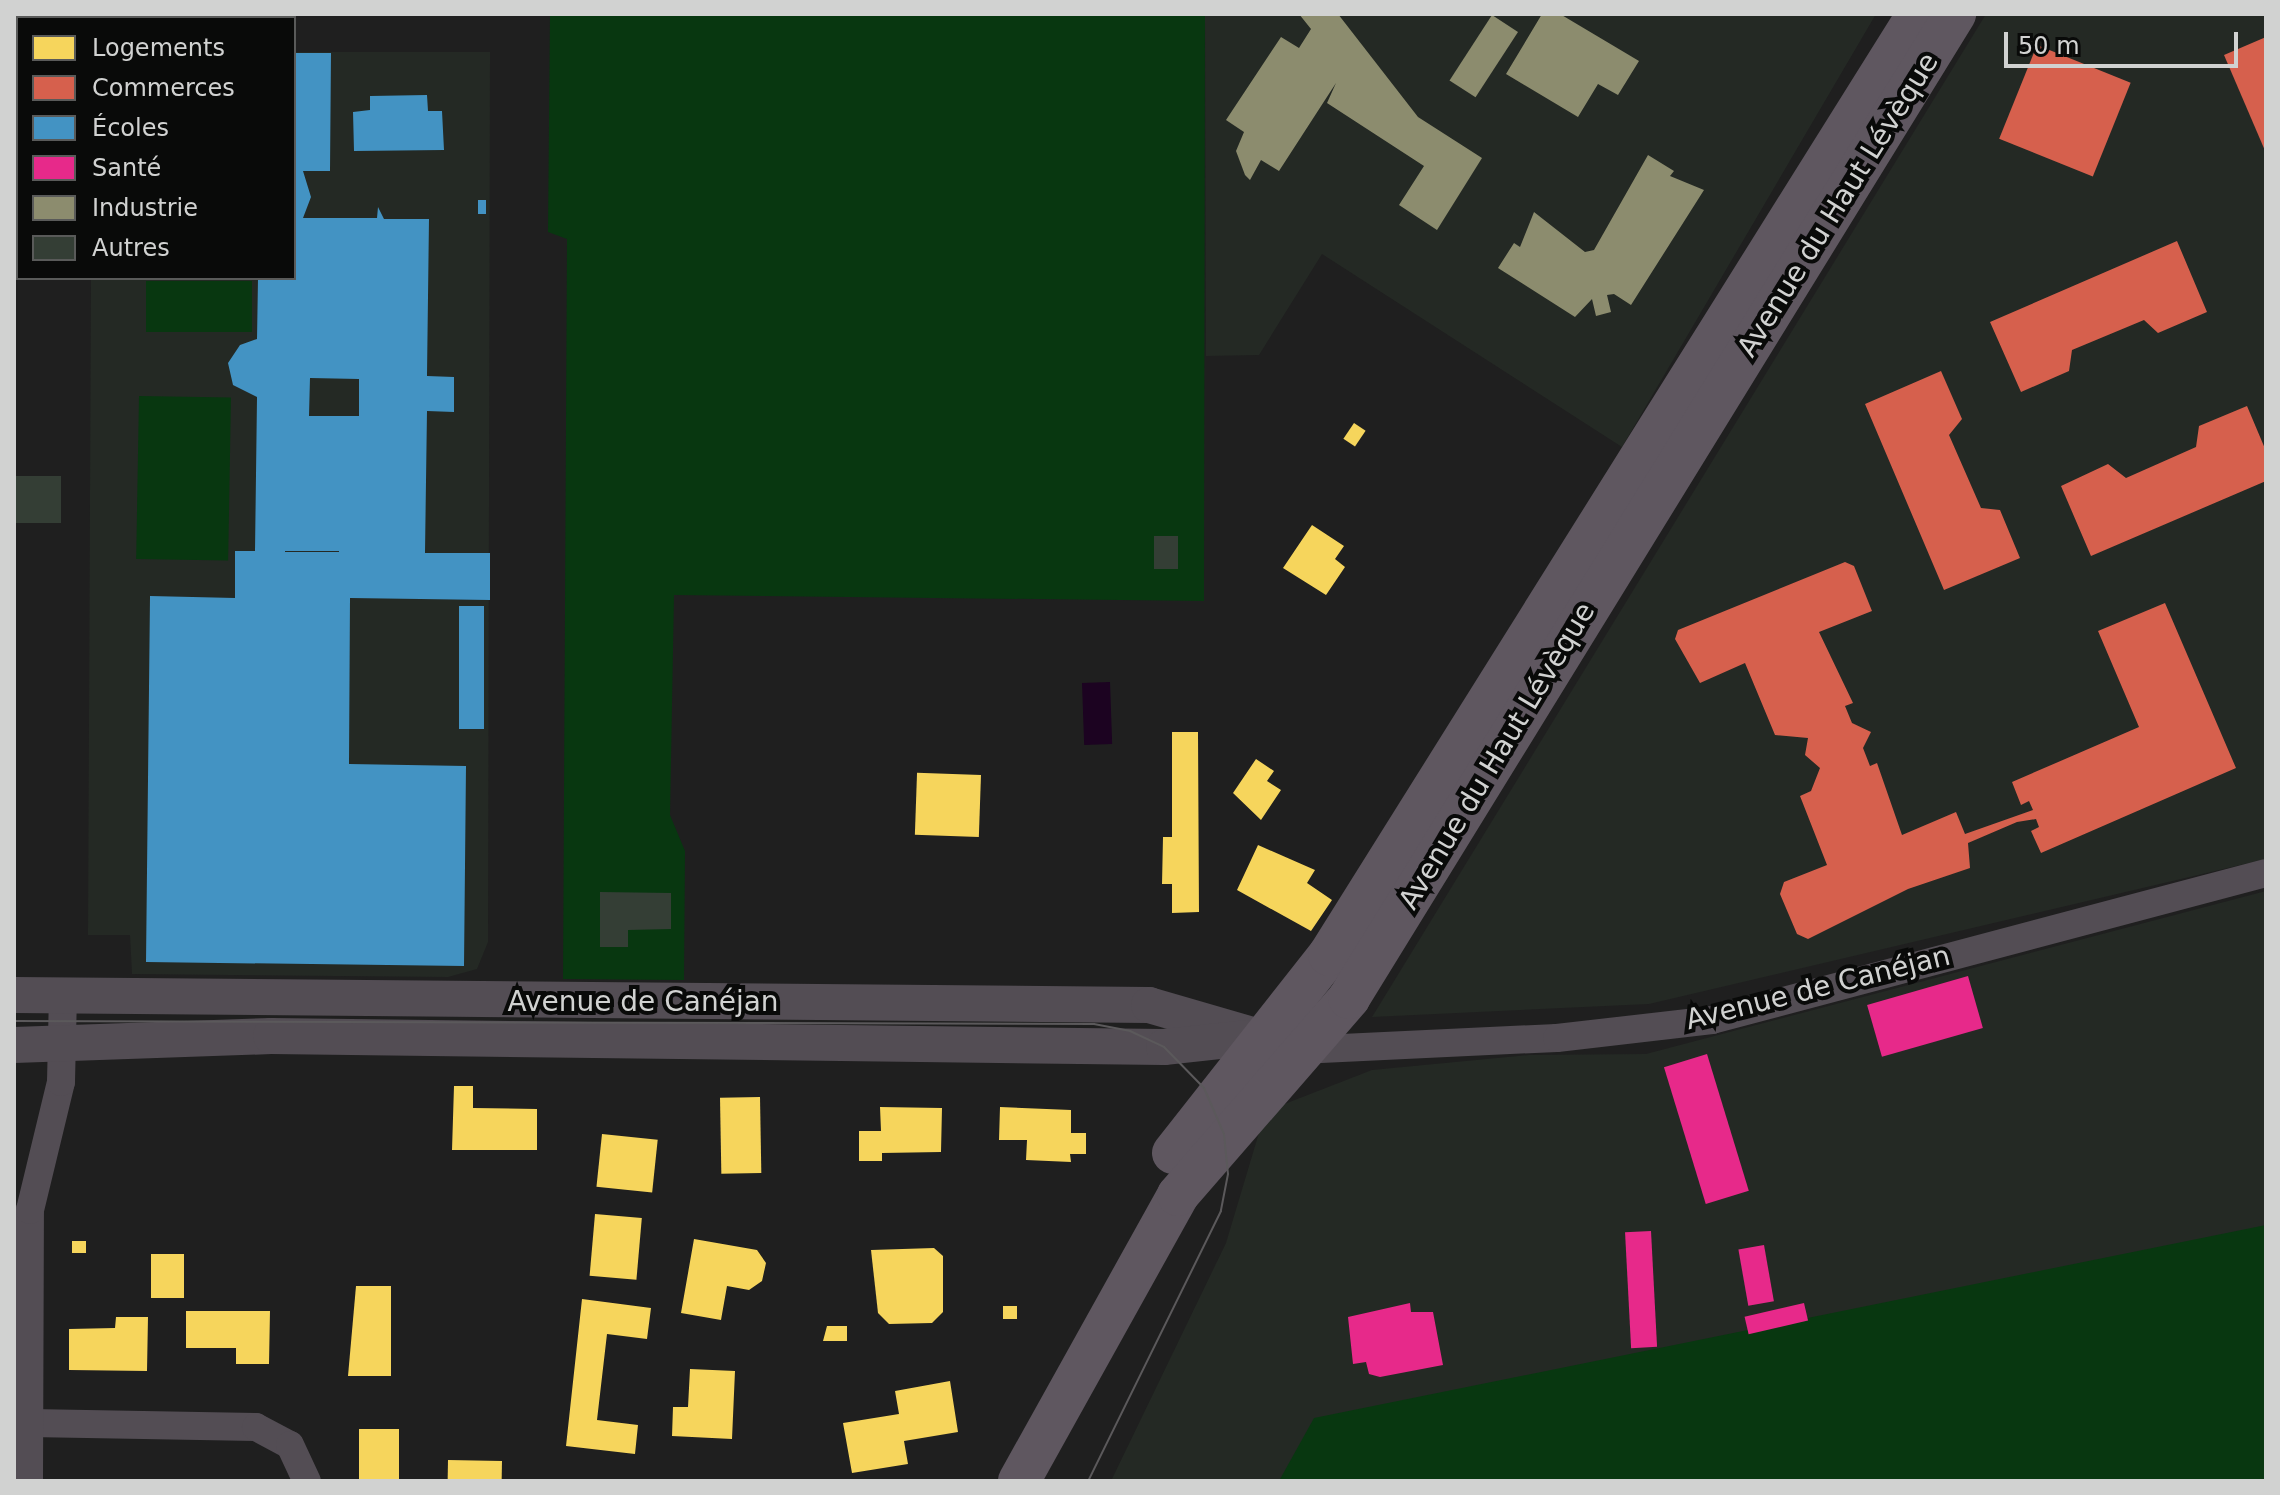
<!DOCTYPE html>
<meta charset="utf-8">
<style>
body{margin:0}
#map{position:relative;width:2280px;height:1495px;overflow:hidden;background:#1f1f1f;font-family:"DejaVu Sans",sans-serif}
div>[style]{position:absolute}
.built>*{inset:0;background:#242924}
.green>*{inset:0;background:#083710;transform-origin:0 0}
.water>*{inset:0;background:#1c0321;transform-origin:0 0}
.homes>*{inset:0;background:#f6d55c;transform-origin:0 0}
.shops>*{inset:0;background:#d6604d;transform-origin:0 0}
.schools>*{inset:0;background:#4393c3;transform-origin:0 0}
.health>*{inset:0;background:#e7298a;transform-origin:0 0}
.industry>*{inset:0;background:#8c8c6e;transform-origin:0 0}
.building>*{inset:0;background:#343e35;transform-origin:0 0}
.minor>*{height:28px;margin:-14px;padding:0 14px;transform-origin:14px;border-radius:14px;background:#534d54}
.tertiary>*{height:36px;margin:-18px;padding:0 18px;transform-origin:18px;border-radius:18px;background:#534d54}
.secondary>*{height:42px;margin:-21px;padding:0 21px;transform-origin:21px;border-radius:21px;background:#5f5760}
.tram>*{height:2px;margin:-1px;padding:0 1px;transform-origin:1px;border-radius:1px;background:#5b595b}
span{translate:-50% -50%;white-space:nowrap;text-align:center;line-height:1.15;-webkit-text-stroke:8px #090a09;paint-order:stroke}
.street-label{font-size:28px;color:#d1d2d1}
.frame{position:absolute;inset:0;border:16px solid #d1d2d1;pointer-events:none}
.legend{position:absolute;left:16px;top:16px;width:280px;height:264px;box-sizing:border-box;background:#090a09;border:2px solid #595a59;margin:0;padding:10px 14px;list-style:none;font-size:24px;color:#d1d2d1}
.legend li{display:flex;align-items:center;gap:16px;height:40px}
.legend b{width:40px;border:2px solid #595a59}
.scale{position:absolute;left:2004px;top:32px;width:234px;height:36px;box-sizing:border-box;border:4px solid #d1d2d1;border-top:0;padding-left:10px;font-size:24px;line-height:28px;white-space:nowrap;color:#d1d2d1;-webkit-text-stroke:6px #090a09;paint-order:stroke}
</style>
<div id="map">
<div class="built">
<div style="clip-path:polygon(1205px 14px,1876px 14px,1622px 447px,1322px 254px,1259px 355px,1206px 356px)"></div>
<div style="clip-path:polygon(1986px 14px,2266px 14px,2266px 859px,1649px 1004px,1372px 1017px)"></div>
<div style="clip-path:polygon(294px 52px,490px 52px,488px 942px,477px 969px,448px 977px,132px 974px,130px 935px,88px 935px,91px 278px,294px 278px)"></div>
<div style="clip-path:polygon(2266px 891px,2266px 1481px,1111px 1481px,1226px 1243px,1264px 1116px,1282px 1105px,1372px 1070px,1529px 1055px,1646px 1054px)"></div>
</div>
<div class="green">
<div style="clip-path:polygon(550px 14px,1205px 14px,1204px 601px,674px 595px,670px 815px,685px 851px,684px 980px,563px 979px,567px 239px,548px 232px)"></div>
<div style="left:146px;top:281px;width:106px;height:51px"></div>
<div style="left:139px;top:396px;width:92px;height:163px;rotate:1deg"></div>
<div style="clip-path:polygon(2266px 1225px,2266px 1481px,1279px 1481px,1314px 1418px)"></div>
</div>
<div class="water">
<div style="left:1110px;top:682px;width:62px;height:28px;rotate:88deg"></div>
</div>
<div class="homes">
<div style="left:1354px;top:423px;width:14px;height:19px;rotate:34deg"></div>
<div style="clip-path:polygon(1312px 525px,1344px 546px,1335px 559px,1345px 567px,1326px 595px,1283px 568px)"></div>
<div style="clip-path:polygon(1172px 732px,1198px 732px,1199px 912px,1172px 913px,1172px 884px,1162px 884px,1163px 837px,1172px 837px)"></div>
<div style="clip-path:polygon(1256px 759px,1274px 771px,1267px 781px,1281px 790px,1261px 820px,1233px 793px)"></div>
<div style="left:981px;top:775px;width:62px;height:64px;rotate:92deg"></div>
<div style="clip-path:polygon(1258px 845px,1315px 870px,1307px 883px,1332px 900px,1311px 931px,1237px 890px)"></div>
<div style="clip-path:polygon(454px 1086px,473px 1086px,473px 1108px,537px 1109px,537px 1150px,452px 1150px)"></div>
<div style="left:760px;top:1097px;width:76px;height:40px;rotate:89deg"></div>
<div style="clip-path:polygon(880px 1107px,942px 1108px,941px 1152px,882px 1153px,882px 1161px,859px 1161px,859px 1131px,881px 1131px)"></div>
<div style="clip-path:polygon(1000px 1107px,1071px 1110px,1071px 1133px,1086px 1133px,1086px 1154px,1070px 1154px,1071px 1162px,1026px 1160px,1027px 1140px,999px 1140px)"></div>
<div style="left:602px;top:1134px;width:56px;height:53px;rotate:6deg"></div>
<div style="left:595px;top:1214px;width:47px;height:62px;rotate:5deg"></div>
<div style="clip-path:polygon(694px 1239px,757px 1250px,766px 1263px,762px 1281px,749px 1290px,727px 1286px,721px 1320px,681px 1313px)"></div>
<div style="left:72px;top:1241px;width:14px;height:12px"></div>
<div style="clip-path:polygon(934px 1248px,943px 1256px,943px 1312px,932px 1323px,889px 1324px,878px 1313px,871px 1250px)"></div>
<div style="left:151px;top:1254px;width:33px;height:44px"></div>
<div style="clip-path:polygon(356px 1286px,391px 1286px,391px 1376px,348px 1376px)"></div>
<div style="clip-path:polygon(582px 1299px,651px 1308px,647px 1339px,607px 1334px,597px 1420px,638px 1425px,635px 1454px,566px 1446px)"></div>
<div style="left:1003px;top:1306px;width:14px;height:13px"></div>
<div style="clip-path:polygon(186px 1311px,270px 1311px,269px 1364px,236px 1364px,236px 1348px,186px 1348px)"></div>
<div style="clip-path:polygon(116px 1317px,148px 1317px,147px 1371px,69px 1370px,69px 1329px,115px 1328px)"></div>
<div style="clip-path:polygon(827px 1326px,847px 1326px,847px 1341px,823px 1341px)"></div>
<div style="clip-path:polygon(690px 1369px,735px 1371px,732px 1439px,672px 1436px,673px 1407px,688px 1407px)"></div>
<div style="clip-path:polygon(950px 1381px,958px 1432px,904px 1441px,908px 1464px,852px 1473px,843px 1423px,899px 1414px,895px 1391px)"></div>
<div style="left:359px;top:1429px;width:40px;height:52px"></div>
<div style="left:448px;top:1460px;width:54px;height:21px;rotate:1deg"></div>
</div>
<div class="shops">
<div style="clip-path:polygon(2266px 37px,2266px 153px,2224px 55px)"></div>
<div style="left:2037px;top:45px;width:101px;height:101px;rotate:22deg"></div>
<div style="clip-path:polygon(2177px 241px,2207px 312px,2158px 333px,2144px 320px,2072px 350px,2069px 371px,2021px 392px,1990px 322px)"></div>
<div style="clip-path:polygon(1941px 371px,1962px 419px,1949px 435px,1981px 508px,2000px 510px,2020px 558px,1944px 590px,1865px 404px)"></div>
<div style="clip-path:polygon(2247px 406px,2266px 451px,2266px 481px,2091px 556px,2061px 486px,2108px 464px,2126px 478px,2196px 447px,2199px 426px)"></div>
<div style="clip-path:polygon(1845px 562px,1854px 566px,1872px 611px,1819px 632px,1853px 703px,1845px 706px,1852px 723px,1871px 732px,1863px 748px,1870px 766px,1877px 763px,1902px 835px,1956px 812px,1965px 834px,2033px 810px,2029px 801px,2021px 805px,2012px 782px,2139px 727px,2098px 631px,2165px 603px,2236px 768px,2041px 853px,2031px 831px,2039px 827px,2036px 819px,2017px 822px,1968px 843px,1970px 868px,1908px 889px,1808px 939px,1797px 934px,1780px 894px,1784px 882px,1827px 865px,1800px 796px,1811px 791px,1820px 768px,1805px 755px,1808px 738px,1775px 735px,1745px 663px,1700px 683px,1675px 639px,1678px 630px)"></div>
</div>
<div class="schools">
<div style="clip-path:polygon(evenodd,294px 53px,331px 53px,330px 171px,303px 171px,311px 197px,303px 218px,377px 218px,378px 207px,384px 219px,429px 219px,427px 376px,454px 377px,454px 412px,427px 411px,425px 553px,490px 553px,490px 600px,350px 598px,349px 764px,466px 766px,464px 966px,146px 962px,150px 596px,235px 598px,235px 551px,255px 551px,257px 397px,233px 385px,228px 363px,240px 345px,257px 339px,258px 278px,294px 278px,294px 53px,310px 378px,359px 379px,359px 416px,309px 416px,310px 378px,294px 53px,285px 551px,339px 551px,339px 552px,285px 552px,285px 551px)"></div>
<div style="clip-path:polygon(427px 95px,428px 111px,442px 111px,444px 150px,354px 151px,353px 112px,370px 110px,370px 96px)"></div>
<div style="left:478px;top:200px;width:8px;height:14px"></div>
<div style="left:484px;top:606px;width:123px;height:25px;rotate:90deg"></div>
</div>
<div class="health">
<div style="left:1968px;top:976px;width:54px;height:105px;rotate:74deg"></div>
<div style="left:1707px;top:1054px;width:143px;height:45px;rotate:73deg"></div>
<div style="left:1651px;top:1231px;width:116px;height:26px;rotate:87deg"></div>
<div style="left:1764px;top:1245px;width:57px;height:26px;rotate:80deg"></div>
<div style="clip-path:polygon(1410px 1303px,1411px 1312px,1433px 1312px,1443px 1365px,1380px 1377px,1369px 1374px,1366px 1362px,1353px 1364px,1348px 1317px)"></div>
<div style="left:1804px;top:1303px;width:18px;height:61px;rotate:77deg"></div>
</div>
<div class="industry">
<div style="clip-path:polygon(1299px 14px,1338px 14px,1418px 117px,1482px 158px,1437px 230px,1399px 205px,1424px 166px,1327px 103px,1336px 83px,1279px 171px,1261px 160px,1250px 180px,1245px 175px,1236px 151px,1244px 132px,1226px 120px,1281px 37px,1299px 48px,1311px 29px)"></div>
<div style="clip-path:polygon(1542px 14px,1560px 14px,1639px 61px,1618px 95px,1598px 84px,1578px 117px,1506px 74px)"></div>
<div style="left:1492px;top:15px;width:31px;height:78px;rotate:33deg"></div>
<div style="clip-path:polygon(1648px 155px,1674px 171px,1670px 176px,1704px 190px,1631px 305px,1614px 294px,1607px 295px,1611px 312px,1596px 316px,1592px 299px,1575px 317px,1498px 268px,1514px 243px,1520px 247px,1534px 212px,1585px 252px,1594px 250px)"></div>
</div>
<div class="building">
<div style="left:14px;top:476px;width:47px;height:47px"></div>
<div style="left:1154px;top:536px;width:24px;height:33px"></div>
<div style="clip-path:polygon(600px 892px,671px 893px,671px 929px,628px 930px,628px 947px,600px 947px)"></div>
</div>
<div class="minor">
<div style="left:1300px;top:1050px;width:257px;rotate:-2.7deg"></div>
<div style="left:1557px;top:1038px;width:156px;rotate:-6.6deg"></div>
<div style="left:1712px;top:1020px;width:573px;rotate:-14.86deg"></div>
<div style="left:30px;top:1423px;width:226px;rotate:1deg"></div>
<div style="left:256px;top:1427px;width:38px;rotate:28deg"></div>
<div style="left:290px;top:1445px;width:40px;rotate:65deg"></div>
<div style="left:29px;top:1481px;width:271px;rotate:-89.8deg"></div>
<div style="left:30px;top:1210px;width:132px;rotate:-76.4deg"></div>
<div style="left:61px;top:1082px;width:87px;rotate:-88.7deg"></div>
</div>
<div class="tertiary">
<div style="left:14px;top:995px;width:1135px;rotate:0.5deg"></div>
<div style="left:1149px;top:1005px;width:147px;rotate:16.2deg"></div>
<div style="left:14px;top:1045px;width:257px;rotate:-2deg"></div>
<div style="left:271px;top:1036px;width:893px;rotate:0.71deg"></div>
<div style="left:1164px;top:1047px;width:83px;rotate:-6.2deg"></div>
</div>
<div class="secondary">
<div style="left:1173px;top:1153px;width:252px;rotate:-51.8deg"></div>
<div style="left:1329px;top:955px;width:1110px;rotate:-57.96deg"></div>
<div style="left:1019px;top:1481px;width:327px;rotate:-60.9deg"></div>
<div style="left:1178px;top:1195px;width:261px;rotate:-49deg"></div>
<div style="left:1349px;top:998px;width:1156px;rotate:-58.37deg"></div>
</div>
<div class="tram">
<div style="left:14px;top:1021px;width:1080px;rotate:0.16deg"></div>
<div style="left:1094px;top:1024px;width:37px;rotate:11deg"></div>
<div style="left:1130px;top:1031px;width:38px;rotate:25deg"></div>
<div style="left:1164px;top:1047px;width:57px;rotate:45.7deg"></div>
<div style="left:1204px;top:1088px;width:50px;rotate:66.5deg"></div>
<div style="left:1224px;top:1134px;width:40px;rotate:84.3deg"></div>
<div style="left:1228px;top:1174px;width:38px;rotate:101deg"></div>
<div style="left:1221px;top:1211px;width:301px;rotate:116.2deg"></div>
</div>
<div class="street-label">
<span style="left:1838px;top:205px;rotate:-58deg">Avenue du Haut Lévèque</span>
<span style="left:1497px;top:756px;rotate:-59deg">Avenue du Haut Lévèque</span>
<span style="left:1818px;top:988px;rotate:-14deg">Avenue de Canéjan</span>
<span style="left:643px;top:1002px">Avenue de Canéjan</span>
</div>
<div class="frame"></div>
<ul class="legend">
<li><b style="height:22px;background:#f6d55c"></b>Logements</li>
<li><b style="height:22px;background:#d6604d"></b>Commerces</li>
<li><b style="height:22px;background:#4393c3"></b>Écoles</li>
<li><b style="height:22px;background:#e7298a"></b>Santé</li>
<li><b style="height:22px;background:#8c8c6e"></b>Industrie</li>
<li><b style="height:22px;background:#343e35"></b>Autres</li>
</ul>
<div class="scale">50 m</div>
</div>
